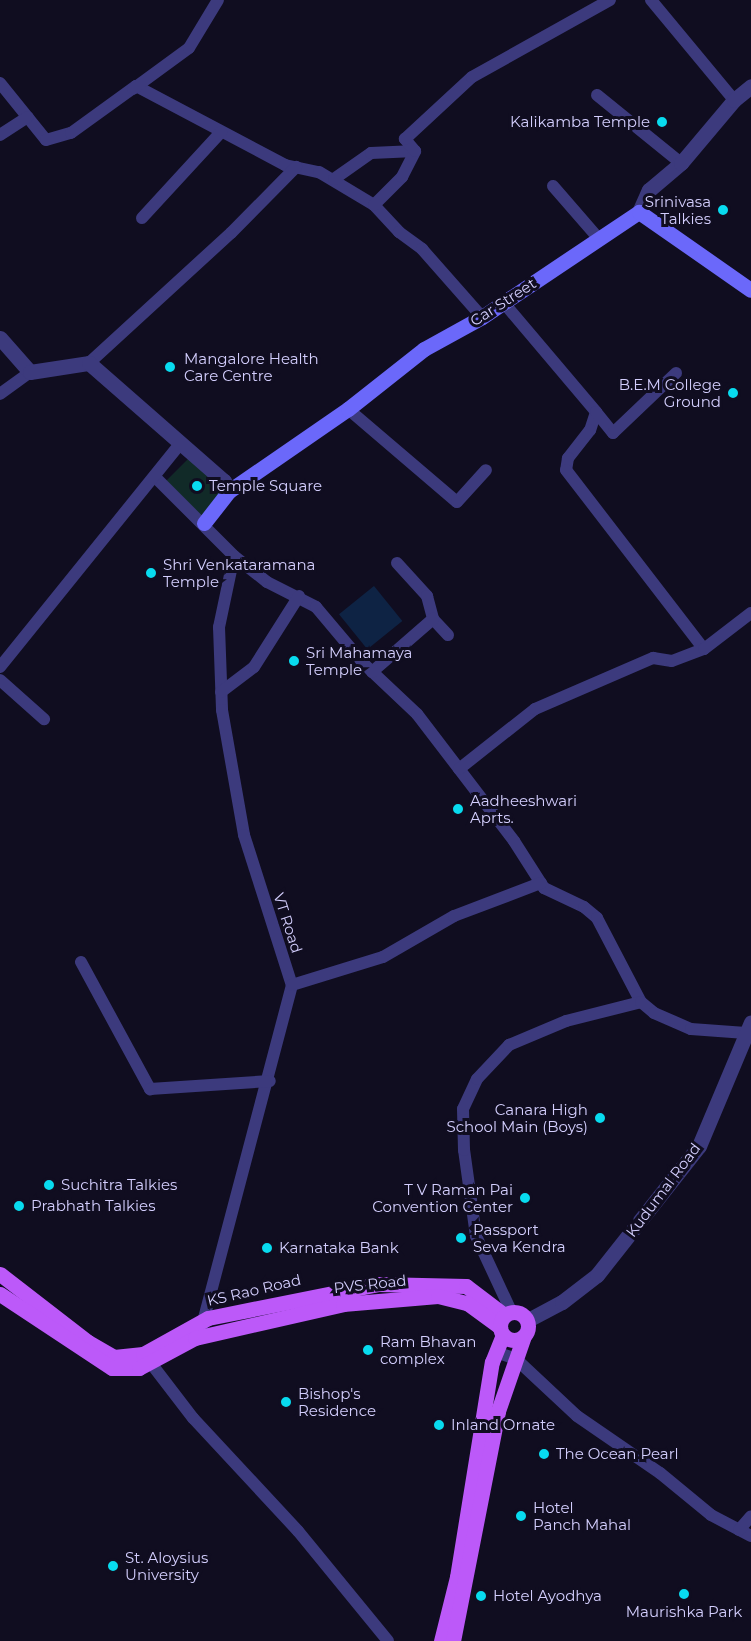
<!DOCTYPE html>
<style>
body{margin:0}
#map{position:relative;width:751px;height:1641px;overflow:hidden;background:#100d20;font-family:Montserrat,sans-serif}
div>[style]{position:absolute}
.green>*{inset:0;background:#112a28;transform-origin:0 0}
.water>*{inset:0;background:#0e2344;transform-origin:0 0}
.minor>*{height:12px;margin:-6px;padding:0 6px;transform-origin:6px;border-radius:6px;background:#3c3a7d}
.tertiary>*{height:15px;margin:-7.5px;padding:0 7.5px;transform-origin:7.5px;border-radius:7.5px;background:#3c3a7d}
.secondary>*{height:15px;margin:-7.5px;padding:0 7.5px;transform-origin:7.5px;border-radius:7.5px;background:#6b68fa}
.primary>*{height:15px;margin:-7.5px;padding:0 7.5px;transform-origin:7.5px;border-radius:7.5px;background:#bc59f9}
.primary>.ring{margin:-7.5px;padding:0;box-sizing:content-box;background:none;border:15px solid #bc59f9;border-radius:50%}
.dots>*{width:16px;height:16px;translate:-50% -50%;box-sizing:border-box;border:3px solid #100d20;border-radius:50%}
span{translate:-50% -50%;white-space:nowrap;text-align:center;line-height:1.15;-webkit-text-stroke:6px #100d20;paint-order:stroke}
.poi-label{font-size:15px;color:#d3cefd}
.right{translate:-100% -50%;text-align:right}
.left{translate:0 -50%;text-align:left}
.street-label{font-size:15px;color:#d3cefd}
</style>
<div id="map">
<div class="green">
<div style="left:191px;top:456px;width:51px;height:35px;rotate:45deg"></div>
</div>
<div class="water">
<div style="left:374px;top:586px;width:45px;height:45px;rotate:51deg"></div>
</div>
<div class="minor">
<div style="left:651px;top:0;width:130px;rotate:50.3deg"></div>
<div style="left:0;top:83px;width:73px;rotate:51.1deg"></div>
<div style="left:46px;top:140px;width:26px;rotate:-16deg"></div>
<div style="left:71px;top:133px;width:80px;rotate:-35.9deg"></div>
<div style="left:136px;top:86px;width:169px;rotate:27.9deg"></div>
<div style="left:285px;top:165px;width:35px;rotate:12deg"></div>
<div style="left:319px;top:172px;width:64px;rotate:31deg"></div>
<div style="left:374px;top:205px;width:37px;rotate:47deg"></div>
<div style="left:399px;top:232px;width:29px;rotate:36deg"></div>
<div style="left:422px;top:249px;width:91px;rotate:48.6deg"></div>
<div style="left:133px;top:89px;width:69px;rotate:-36.2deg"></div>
<div style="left:189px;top:48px;width:56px;rotate:-58.9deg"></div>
<div style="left:597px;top:95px;width:108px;rotate:39deg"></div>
<div style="left:0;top:135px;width:33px;rotate:-33deg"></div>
<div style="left:334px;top:179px;width:45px;rotate:-35.1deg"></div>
<div style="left:371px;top:153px;width:44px;rotate:-2.6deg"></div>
<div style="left:553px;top:186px;width:70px;rotate:49deg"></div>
<div style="left:374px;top:205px;width:40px;rotate:-45deg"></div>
<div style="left:402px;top:177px;width:29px;rotate:-63deg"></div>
<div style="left:415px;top:151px;width:16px;rotate:-130deg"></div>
<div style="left:405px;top:139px;width:91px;rotate:-42.8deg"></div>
<div style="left:472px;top:77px;width:158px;rotate:-29.2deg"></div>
<div style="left:142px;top:218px;width:117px;rotate:-47.4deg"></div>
<div style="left:504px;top:303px;width:143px;rotate:49.8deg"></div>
<div style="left:596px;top:412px;width:19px;rotate:108deg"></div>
<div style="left:590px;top:430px;width:36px;rotate:128deg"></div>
<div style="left:568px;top:458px;width:12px;rotate:99deg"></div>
<div style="left:566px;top:470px;width:226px;rotate:52.4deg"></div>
<div style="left:89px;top:363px;width:193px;rotate:-42.5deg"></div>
<div style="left:231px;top:233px;width:93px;rotate:-45.4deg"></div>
<div style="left:0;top:394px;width:37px;rotate:-36deg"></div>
<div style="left:348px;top:409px;width:143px;rotate:40.5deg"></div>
<div style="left:457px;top:502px;width:43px;rotate:-47.8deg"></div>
<div style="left:596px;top:412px;width:27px;rotate:51deg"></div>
<div style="left:613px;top:433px;width:87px;rotate:-43.6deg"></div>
<div style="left:156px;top:478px;width:110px;rotate:45deg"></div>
<div style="left:234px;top:556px;width:73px;rotate:101.9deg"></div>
<div style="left:219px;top:627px;width:83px;rotate:87.9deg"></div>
<div style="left:222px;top:710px;width:127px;rotate:80deg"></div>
<div style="left:244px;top:835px;width:157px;rotate:72.3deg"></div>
<div style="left:292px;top:985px;width:353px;rotate:104.8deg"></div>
<div style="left:234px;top:556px;width:42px;rotate:38.2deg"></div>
<div style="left:267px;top:582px;width:55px;rotate:27deg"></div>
<div style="left:316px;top:607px;width:75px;rotate:49.9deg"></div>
<div style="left:364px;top:664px;width:73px;rotate:43.3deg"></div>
<div style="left:417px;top:714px;width:160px;rotate:52.6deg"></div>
<div style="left:514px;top:841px;width:56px;rotate:57.4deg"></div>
<div style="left:544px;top:888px;width:44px;rotate:25.4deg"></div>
<div style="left:584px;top:907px;width:17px;rotate:40deg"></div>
<div style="left:597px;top:918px;width:95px;rotate:62.4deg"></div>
<div style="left:397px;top:563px;width:45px;rotate:47.7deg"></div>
<div style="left:427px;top:596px;width:24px;rotate:75deg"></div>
<div style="left:433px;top:619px;width:22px;rotate:47deg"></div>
<div style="left:0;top:667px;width:288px;rotate:-51.1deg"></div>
<div style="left:372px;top:672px;width:81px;rotate:-41deg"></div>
<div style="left:0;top:680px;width:59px;rotate:41.6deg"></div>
<div style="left:221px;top:692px;width:41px;rotate:-37.1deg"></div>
<div style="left:254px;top:667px;width:84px;rotate:-57.6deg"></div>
<div style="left:459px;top:769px;width:97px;rotate:-38.3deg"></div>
<div style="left:535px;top:709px;width:129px;rotate:-23.4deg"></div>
<div style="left:653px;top:658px;width:19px;rotate:9deg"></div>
<div style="left:672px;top:661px;width:34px;rotate:-21deg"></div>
<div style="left:704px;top:649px;width:59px;rotate:-37.5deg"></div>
<div style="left:81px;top:962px;width:145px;rotate:61.5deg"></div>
<div style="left:150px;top:1089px;width:120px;rotate:-3.8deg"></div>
<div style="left:292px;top:985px;width:95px;rotate:-17.1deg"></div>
<div style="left:383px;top:957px;width:82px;rotate:-30deg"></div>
<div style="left:454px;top:916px;width:93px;rotate:-20.8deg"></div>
<div style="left:511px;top:1311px;width:83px;rotate:-115deg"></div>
<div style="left:476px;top:1236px;width:87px;rotate:-97.9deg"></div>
<div style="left:464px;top:1150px;width:41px;rotate:-91.4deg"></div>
<div style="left:463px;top:1109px;width:33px;rotate:-65deg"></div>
<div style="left:477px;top:1079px;width:47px;rotate:-46.7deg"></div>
<div style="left:509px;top:1045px;width:62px;rotate:-22.8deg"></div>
<div style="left:566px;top:1021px;width:77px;rotate:-14.2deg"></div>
<div style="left:641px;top:1002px;width:17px;rotate:40deg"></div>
<div style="left:654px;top:1013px;width:40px;rotate:23.4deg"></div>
<div style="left:691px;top:1029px;width:55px;rotate:4.2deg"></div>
<div style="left:496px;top:1352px;width:21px;rotate:19deg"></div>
<div style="left:516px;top:1359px;width:83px;rotate:43.1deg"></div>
<div style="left:577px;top:1416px;width:101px;rotate:34.5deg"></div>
<div style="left:660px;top:1473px;width:66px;rotate:39.5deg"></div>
<div style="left:711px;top:1515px;width:45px;rotate:27.7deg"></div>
<div style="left:150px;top:1362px;width:71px;rotate:52.5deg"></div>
<div style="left:193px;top:1418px;width:154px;rotate:47.1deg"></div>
<div style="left:298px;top:1531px;width:142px;rotate:50.7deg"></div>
<div style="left:739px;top:1530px;width:18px;rotate:-49deg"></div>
</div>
<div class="tertiary">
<div style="left:639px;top:212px;width:24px;rotate:-66deg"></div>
<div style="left:649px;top:190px;width:42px;rotate:-40.2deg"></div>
<div style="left:681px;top:163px;width:82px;rotate:-49.9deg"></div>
<div style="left:734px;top:100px;width:22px;rotate:-39deg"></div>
<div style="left:0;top:338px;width:45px;rotate:48.6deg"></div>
<div style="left:30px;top:372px;width:60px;rotate:-8.7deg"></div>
<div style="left:89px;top:363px;width:179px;rotate:41.2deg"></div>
<div style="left:224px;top:481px;width:11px;rotate:63deg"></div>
<div style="left:528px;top:1320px;width:38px;rotate:-28deg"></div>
<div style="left:562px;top:1302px;width:44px;rotate:-37.6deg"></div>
<div style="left:597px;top:1275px;width:164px;rotate:-51.7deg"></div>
<div style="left:699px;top:1146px;width:134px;rotate:-67.2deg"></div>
</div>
<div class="secondary">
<div style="left:204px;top:523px;width:41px;rotate:-52deg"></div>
<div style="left:229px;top:491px;width:145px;rotate:-34.6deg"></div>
<div style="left:348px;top:409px;width:97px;rotate:-38.3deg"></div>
<div style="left:424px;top:349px;width:66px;rotate:-28.9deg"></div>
<div style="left:482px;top:317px;width:189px;rotate:-33.8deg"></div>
<div style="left:639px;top:212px;width:136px;rotate:34.9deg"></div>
</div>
<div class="primary">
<div style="left:0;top:1274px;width:111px;rotate:37.7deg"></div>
<div style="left:88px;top:1342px;width:30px;rotate:30deg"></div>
<div style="left:114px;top:1357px;width:29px;rotate:-6deg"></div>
<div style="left:143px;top:1354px;width:74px;rotate:-29deg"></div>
<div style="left:208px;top:1318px;width:173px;rotate:-11.3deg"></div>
<div style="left:378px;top:1284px;width:88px;rotate:1.3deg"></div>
<div style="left:466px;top:1286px;width:48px;rotate:37.3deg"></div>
<div style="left:0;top:1294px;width:134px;rotate:33.5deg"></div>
<div style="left:112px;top:1368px;width:27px"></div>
<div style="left:139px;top:1368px;width:64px;rotate:-28.2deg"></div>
<div style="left:195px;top:1338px;width:152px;rotate:-12.9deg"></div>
<div style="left:343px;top:1304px;width:95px;rotate:-4.8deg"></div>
<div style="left:438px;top:1296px;width:30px;rotate:14deg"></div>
<div style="left:467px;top:1303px;width:41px;rotate:36deg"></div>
<div class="ring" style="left:500px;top:1312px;width:13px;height:13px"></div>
<div style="left:441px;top:1641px;width:66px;rotate:-76deg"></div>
<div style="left:457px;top:1577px;width:218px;rotate:-80.8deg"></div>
<div style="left:492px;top:1362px;width:29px;rotate:-68deg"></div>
<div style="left:453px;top:1641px;width:234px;rotate:-78.9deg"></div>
<div style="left:498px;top:1411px;width:79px;rotate:-70.9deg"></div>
</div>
<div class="dots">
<div style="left:662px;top:122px;background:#08dbef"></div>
<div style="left:723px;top:210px;background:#08dbef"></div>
<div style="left:170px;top:367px;background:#08dbef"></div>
<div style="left:733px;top:393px;background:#08dbef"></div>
<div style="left:197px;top:486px;background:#08dbef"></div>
<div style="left:151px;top:573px;background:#08dbef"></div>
<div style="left:294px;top:661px;background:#08dbef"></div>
<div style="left:458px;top:809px;background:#08dbef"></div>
<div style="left:600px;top:1118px;background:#08dbef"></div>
<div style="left:49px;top:1185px;background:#08dbef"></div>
<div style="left:525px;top:1198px;background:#08dbef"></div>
<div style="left:19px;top:1206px;background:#08dbef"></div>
<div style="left:461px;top:1238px;background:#08dbef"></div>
<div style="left:267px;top:1248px;background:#08dbef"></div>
<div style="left:368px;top:1350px;background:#08dbef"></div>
<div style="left:286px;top:1402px;background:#08dbef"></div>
<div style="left:439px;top:1425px;background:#08dbef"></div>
<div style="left:544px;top:1454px;background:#08dbef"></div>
<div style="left:521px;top:1516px;background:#08dbef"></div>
<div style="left:113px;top:1566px;background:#08dbef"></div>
<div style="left:684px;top:1594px;background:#08dbef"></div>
<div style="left:481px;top:1596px;background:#08dbef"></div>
</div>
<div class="poi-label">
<span class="right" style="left:650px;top:122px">Kalikamba Temple</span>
<span class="right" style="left:711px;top:210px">Srinivasa<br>Talkies</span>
<span class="left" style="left:184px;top:367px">Mangalore Health<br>Care Centre</span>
<span class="right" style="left:721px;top:393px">B.E.M College<br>Ground</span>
<span class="left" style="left:209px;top:486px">Temple Square</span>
<span class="left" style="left:163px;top:573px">Shri Venkataramana<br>Temple</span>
<span class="left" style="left:306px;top:661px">Sri Mahamaya<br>Temple</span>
<span class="left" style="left:470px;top:809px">Aadheeshwari<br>Aprts.</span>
<span class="right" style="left:588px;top:1118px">Canara High<br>School Main (Boys)</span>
<span class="left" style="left:61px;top:1185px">Suchitra Talkies</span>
<span class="right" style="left:513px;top:1198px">T V Raman Pai<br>Convention Center</span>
<span class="left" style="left:31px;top:1206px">Prabhath Talkies</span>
<span class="left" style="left:473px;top:1238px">Passport<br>Seva Kendra</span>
<span class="left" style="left:279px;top:1248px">Karnataka Bank</span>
<span class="left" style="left:380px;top:1350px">Ram Bhavan<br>complex</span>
<span class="left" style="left:298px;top:1402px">Bishop's<br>Residence</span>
<span class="left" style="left:451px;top:1425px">Inland Ornate</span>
<span class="left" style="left:556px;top:1454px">The Ocean Pearl</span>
<span class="left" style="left:533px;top:1516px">Hotel<br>Panch Mahal</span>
<span class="left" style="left:125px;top:1566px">St. Aloysius<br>University</span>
<span class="left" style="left:493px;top:1596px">Hotel Ayodhya</span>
<span style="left:684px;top:1612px">Maurishka Park</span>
</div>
<div class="street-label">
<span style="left:503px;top:302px;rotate:-33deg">Car Street</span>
<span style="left:288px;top:923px;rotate:72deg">VT Road</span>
<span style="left:663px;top:1190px;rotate:-53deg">Kudumal Road</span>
<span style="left:370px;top:1284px;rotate:-6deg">PVS Road</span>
<span style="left:254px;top:1290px;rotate:-13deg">KS Rao Road</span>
</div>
</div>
